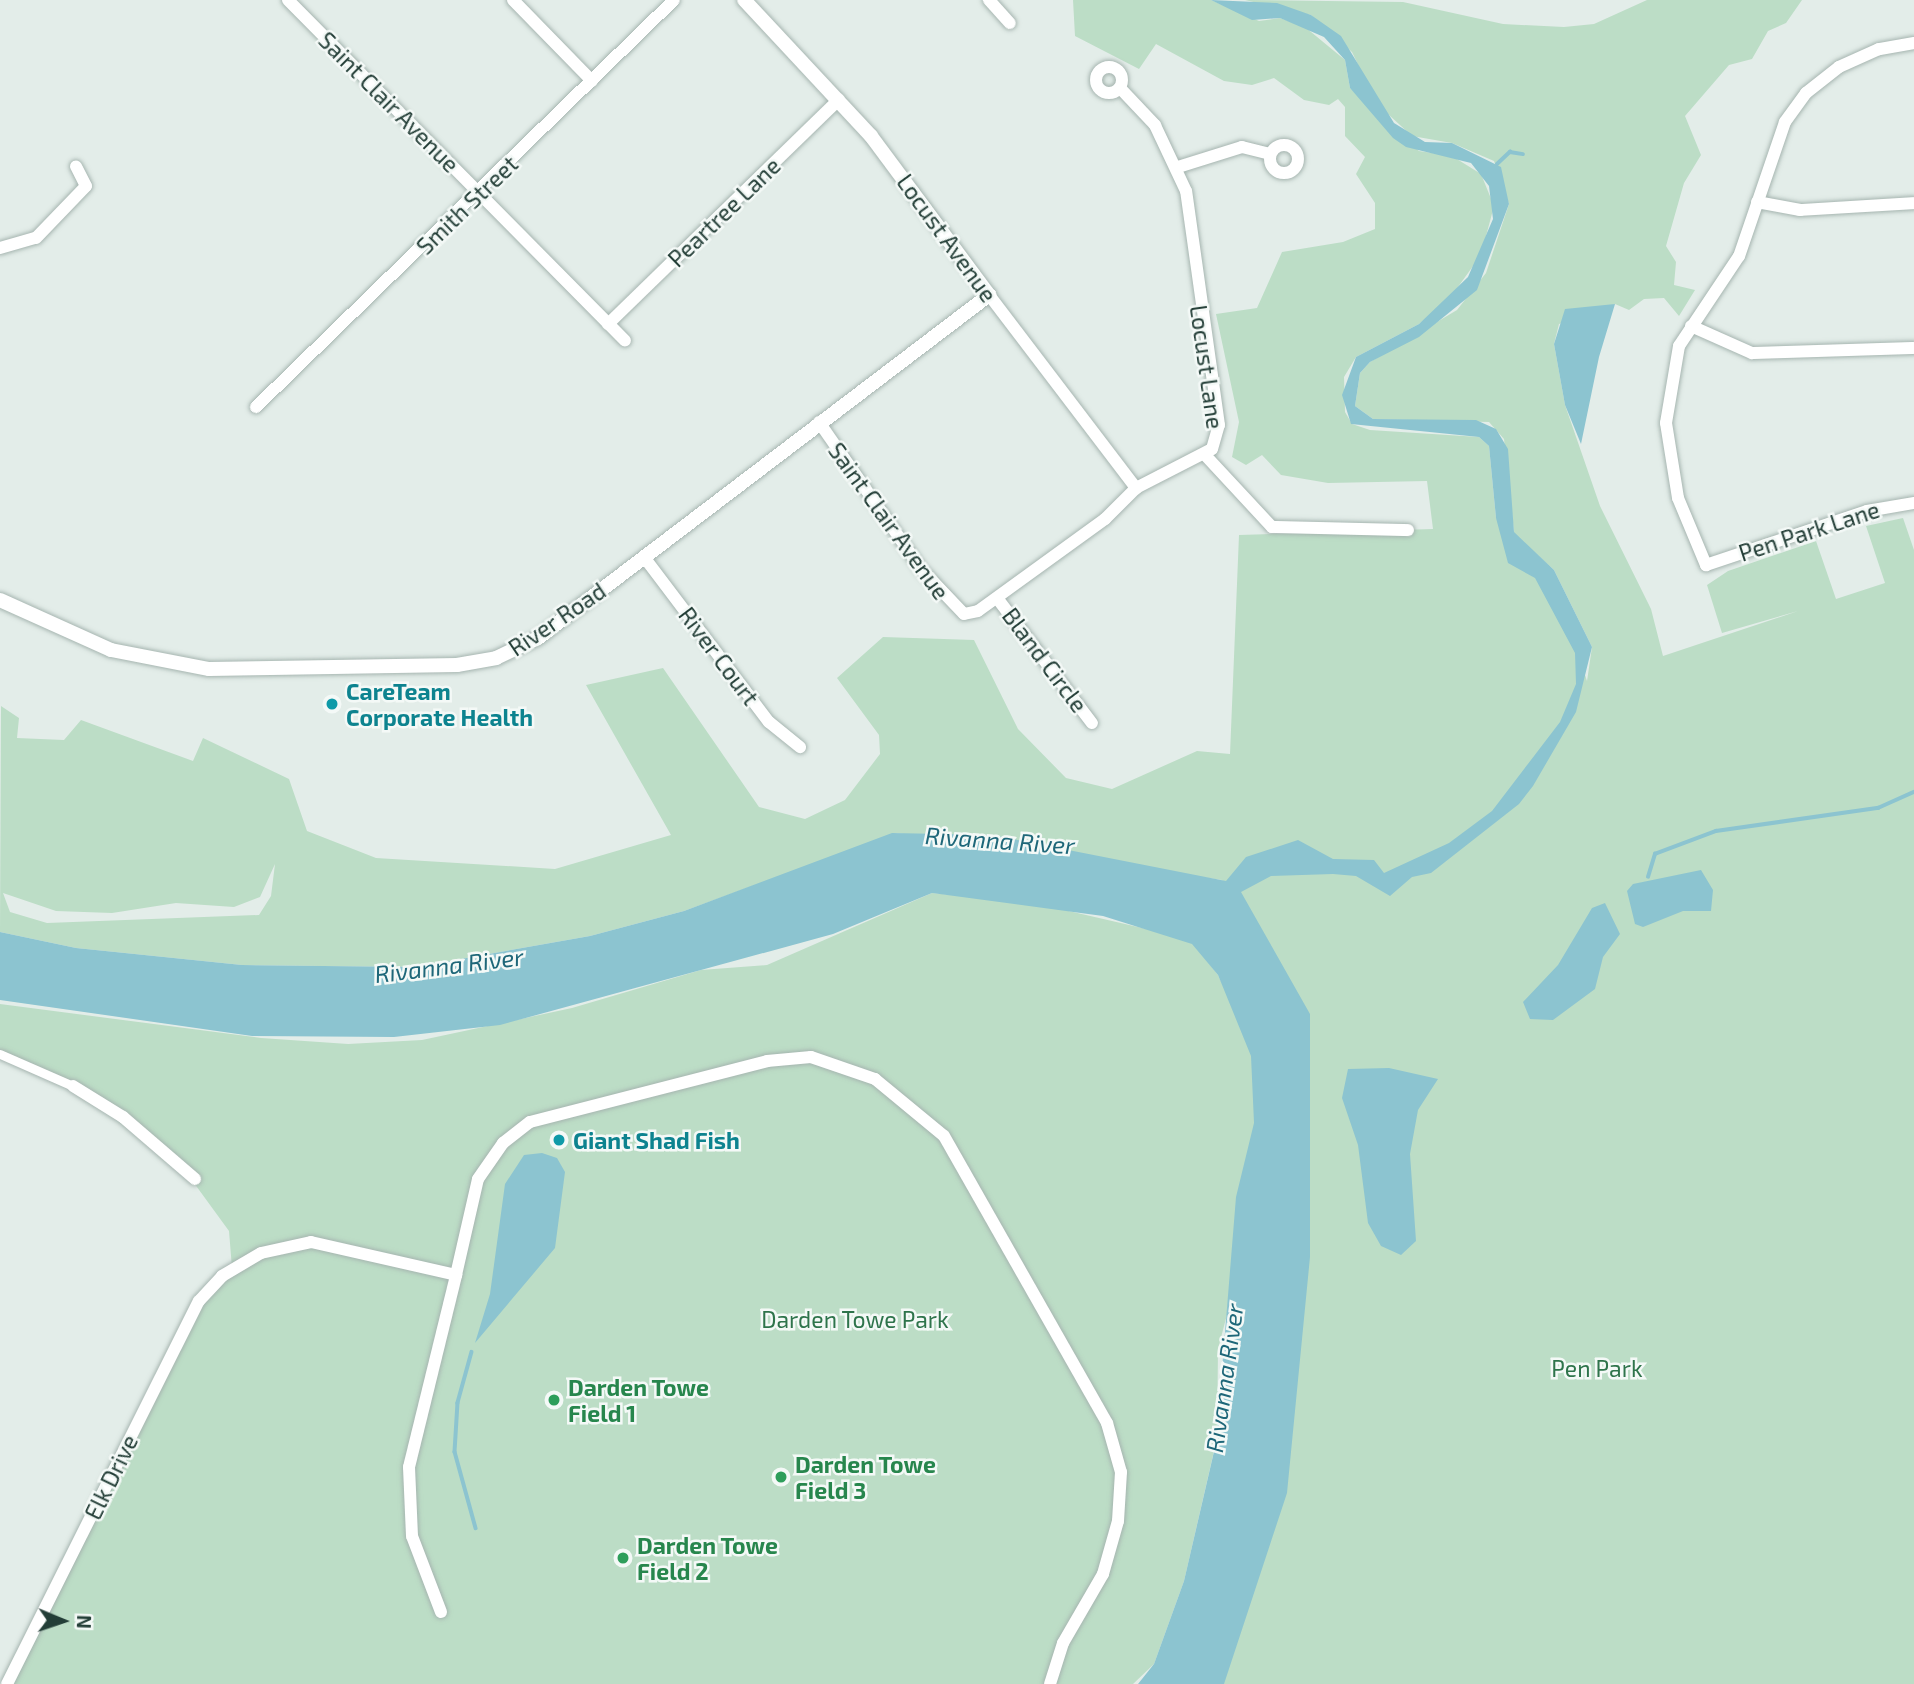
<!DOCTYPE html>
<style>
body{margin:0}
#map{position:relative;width:1914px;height:1684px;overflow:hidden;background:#e3ede9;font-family:"Exo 2",sans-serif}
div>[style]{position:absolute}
.green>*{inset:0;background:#bcddc6}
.water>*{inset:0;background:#8cc4d0}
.stream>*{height:3.5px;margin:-1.75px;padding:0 1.75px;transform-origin:1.75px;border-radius:1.75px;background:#8cc4d0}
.roads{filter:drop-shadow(0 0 2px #a6b5b0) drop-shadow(0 0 2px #a6b5b0)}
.pedestrian>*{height:9px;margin:-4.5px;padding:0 4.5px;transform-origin:4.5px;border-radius:4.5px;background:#fff}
.minor>*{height:12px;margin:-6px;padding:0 6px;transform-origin:6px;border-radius:6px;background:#fff}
.minor>.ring{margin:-6px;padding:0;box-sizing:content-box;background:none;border:12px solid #fff;border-radius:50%}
.tertiary>*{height:14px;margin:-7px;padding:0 7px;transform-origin:7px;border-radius:7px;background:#fff}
.dots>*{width:19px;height:19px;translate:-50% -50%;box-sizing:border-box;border:4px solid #f4f9f7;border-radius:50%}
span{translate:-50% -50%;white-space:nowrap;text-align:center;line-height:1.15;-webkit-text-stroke:5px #f4f9f7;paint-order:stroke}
.street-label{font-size:23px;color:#233e37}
.culture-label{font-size:23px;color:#0d838f;font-weight:700}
.left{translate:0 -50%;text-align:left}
.park-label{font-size:23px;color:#2e744b}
.leisure-label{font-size:23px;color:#27864d;font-weight:700}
.water-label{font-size:24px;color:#1e6779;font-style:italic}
.north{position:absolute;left:28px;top:1586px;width:70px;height:70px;-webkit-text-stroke:5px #f4f9f7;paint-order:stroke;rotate:92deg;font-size:19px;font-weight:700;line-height:28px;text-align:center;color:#233e37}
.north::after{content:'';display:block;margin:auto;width:24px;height:32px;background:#233e37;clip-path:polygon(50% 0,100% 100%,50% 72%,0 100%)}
</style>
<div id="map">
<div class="green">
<div style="clip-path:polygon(evenodd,1073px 0,1211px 0,1259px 21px,1280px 18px,1305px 27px,1345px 60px,1350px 88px,1419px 151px,1452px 156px,1481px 174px,1494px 206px,1481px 255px,1450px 298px,1419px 324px,1356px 357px,1344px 377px,1345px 412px,1352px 424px,1370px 430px,1479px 437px,1489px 446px,1496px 518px,1514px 532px,1504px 439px,1489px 422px,1373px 419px,1355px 406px,1360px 373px,1370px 362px,1457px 310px,1486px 273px,1509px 204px,1494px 161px,1452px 143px,1412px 136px,1377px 104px,1352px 52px,1311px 15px,1245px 0,1403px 2px,1503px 24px,1564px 27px,1594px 24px,1647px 0,1802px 0,1786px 23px,1768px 31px,1752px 59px,1729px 65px,1685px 116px,1701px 155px,1684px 183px,1666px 246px,1676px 262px,1674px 285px,1695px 290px,1679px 316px,1664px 298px,1644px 299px,1629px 310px,1615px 304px,1559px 324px,1554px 344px,1565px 405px,1600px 506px,1651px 609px,1663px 656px,1798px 611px,1722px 633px,1707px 585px,1728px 571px,1816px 541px,1836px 599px,1885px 583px,1866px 526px,1903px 518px,1914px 550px,1914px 1684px,1189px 1684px,1299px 1028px,1222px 880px,897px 833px,684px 911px,590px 936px,416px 967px,242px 965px,76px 948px,0 932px,1px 706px,19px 718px,17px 738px,64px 740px,81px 720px,193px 761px,203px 738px,289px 779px,307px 831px,376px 858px,555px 869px,671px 835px,586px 685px,663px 668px,759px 807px,805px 819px,845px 800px,880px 754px,879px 735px,837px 678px,883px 637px,974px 640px,1018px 729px,1066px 778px,1112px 789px,1197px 751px,1230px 754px,1239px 535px,1433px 529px,1427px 481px,1328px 483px,1281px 475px,1262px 455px,1246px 465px,1232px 457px,1239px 422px,1216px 314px,1257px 308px,1282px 252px,1343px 242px,1375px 229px,1375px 203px,1356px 174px,1365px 157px,1345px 136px,1345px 107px,1338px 99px,1329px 105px,1304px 100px,1274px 78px,1252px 85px,1224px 81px,1156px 44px,1139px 69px,1075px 36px,1073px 0,1518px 537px,1554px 570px,1592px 647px,1587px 681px,1557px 590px,1518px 537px,1073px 0,275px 864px,271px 896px,259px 915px,47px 923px,10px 912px,3px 893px,56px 911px,112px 913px,176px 903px,234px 907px,260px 897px,275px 864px)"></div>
<div style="clip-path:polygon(932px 893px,1034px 903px,1190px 939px,1218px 975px,1264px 1073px,1235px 1284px,1218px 1349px,1217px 1438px,1184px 1581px,1154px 1664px,1133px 1684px,8px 1684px,194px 1309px,232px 1268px,229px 1231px,194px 1183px,89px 1098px,0 1055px,0 1004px,261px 1038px,348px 1044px,422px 1040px,572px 1008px,701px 970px,767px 965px)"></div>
</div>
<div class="water">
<div style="clip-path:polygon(1211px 0,1277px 3px,1311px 15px,1341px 36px,1394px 123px,1425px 142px,1452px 143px,1501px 167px,1509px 204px,1477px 290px,1419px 337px,1370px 362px,1360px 373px,1355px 406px,1373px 419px,1476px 420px,1496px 429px,1508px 449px,1514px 532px,1554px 570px,1592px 647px,1576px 712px,1533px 786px,1519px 804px,1431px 873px,1412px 877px,1390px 896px,1356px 876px,1333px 874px,1271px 876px,1241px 892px,1310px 1014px,1310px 1257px,1287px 1493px,1224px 1684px,1138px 1684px,1154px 1664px,1184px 1581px,1216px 1443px,1236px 1197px,1254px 1123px,1251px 1056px,1218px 975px,1192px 944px,1103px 916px,932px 893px,833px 934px,500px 1025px,394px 1037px,252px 1036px,0 1000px,0 932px,76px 948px,242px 965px,416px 967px,590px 936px,684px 911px,892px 833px,992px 835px,1226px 881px,1246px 857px,1298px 840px,1333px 859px,1374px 860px,1384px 873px,1449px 843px,1492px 811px,1560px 722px,1576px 684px,1575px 653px,1535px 578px,1508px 563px,1496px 518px,1489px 446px,1479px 437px,1351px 424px,1342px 395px,1356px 357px,1419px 324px,1468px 277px,1493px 219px,1489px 186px,1471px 163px,1406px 147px,1393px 138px,1350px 88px,1345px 60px,1324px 37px,1280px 18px,1252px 20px)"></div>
<div style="clip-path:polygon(1615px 304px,1599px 357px,1581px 444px,1565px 405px,1554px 344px,1565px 309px)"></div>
<div style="clip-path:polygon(1701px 870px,1713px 890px,1711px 911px,1683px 911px,1643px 927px,1635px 924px,1627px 891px,1633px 884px)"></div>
<div style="clip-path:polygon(1605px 903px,1620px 934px,1603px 957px,1595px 989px,1553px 1020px,1530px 1019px,1523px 1002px,1558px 965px,1592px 908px)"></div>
<div style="clip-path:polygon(1389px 1068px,1438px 1079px,1418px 1110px,1410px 1154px,1416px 1241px,1401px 1255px,1381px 1246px,1368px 1223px,1358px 1145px,1342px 1098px,1348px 1069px)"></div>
<div style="clip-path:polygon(542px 1153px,557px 1158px,565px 1172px,555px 1248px,475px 1343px,490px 1294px,505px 1184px,524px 1155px)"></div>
</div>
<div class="stream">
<div style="left:1497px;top:164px;width:18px;rotate:-43deg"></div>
<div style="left:1510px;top:152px;width:13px;rotate:9deg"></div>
<div style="left:1648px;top:877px;width:24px;rotate:-73deg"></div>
<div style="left:1655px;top:854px;width:65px;rotate:-20.7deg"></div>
<div style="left:1716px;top:831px;width:164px;rotate:-8.1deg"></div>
<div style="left:1878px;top:808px;width:39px;rotate:-24deg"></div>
<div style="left:472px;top:1352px;width:53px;rotate:105.4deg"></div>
<div style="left:458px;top:1403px;width:49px;rotate:93.5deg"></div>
<div style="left:455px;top:1452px;width:79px;rotate:74.6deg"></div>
</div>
<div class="roads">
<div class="pedestrian">
<div style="left:0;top:1054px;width:80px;rotate:23.7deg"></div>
</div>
<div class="minor">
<div style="left:288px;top:0;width:479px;rotate:45.3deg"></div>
<div style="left:513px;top:0;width:113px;rotate:45.7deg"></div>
<div style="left:989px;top:0;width:31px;rotate:48deg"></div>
<div style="left:1914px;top:43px;width:36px;rotate:170deg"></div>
<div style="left:1879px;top:49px;width:44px;rotate:155.8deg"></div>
<div style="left:1839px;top:67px;width:42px;rotate:141.8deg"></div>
<div style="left:1806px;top:93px;width:36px;rotate:126deg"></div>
<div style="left:1785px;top:122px;width:142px;rotate:108.9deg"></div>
<div style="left:1739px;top:256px;width:108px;rotate:123.7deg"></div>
<div style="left:1679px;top:346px;width:78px;rotate:99.6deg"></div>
<div style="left:1666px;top:423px;width:76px;rotate:80.9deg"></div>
<div style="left:1678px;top:498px;width:73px;rotate:67.3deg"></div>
<div style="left:1706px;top:565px;width:170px;rotate:-18.5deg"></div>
<div style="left:1867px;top:511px;width:48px;rotate:-9.7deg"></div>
<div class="ring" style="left:1096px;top:67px;width:14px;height:14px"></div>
<div class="ring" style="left:1270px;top:145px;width:16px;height:16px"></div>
<div style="left:1178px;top:167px;width:67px;rotate:-17.4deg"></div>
<div style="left:1242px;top:147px;width:29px;rotate:14deg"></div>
<div style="left:1757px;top:202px;width:44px;rotate:10.5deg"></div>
<div style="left:1800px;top:210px;width:114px;rotate:-3.5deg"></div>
<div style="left:0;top:248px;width:37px;rotate:-16deg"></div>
<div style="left:36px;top:238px;width:72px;rotate:-46.1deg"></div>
<div style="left:86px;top:186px;width:22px;rotate:-117deg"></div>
<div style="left:989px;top:295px;width:243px;rotate:52.7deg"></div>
<div style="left:608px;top:324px;width:322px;rotate:-44.2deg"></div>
<div style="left:1691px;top:326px;width:67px;rotate:23.9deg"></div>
<div style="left:1752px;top:353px;width:162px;rotate:-1.8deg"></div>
<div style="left:256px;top:407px;width:583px;rotate:-44.24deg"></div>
<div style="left:819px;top:422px;width:179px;rotate:55.2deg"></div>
<div style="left:921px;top:569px;width:62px;rotate:46.3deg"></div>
<div style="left:964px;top:614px;width:14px;rotate:-12deg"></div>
<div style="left:978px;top:611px;width:157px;rotate:-35.9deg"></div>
<div style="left:1105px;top:519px;width:44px;rotate:-45deg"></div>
<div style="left:1136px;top:488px;width:85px;rotate:-27.2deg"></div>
<div style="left:1212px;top:449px;width:25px;rotate:-74deg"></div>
<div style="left:1219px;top:425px;width:236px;rotate:-98deg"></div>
<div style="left:1186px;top:191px;width:73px;rotate:-115.2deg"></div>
<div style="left:1155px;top:125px;width:51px;rotate:-133.4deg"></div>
<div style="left:1206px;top:456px;width:97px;rotate:47.1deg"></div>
<div style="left:1272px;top:527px;width:136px;rotate:1.3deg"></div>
<div style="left:644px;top:557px;width:207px;rotate:52.9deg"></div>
<div style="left:769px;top:722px;width:40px;rotate:39deg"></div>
<div style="left:997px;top:598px;width:157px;rotate:52.8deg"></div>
<div style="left:73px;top:1086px;width:59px;rotate:31.8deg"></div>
<div style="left:123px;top:1117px;width:95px;rotate:40.7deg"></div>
<div style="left:441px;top:1612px;width:81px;rotate:-110.9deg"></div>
<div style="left:412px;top:1536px;width:69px;rotate:-92.5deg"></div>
<div style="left:409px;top:1467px;width:198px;rotate:-76.2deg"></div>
<div style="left:7px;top:1684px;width:428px;rotate:-63.4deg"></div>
<div style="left:199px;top:1301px;width:34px;rotate:-47deg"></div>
<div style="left:222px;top:1276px;width:45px;rotate:-30.5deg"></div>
<div style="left:261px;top:1253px;width:51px;rotate:-12.4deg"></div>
<div style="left:311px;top:1242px;width:149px;rotate:12.8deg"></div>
<div style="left:456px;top:1275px;width:98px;rotate:-77.1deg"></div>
<div style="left:478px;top:1179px;width:44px;rotate:-55.2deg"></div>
<div style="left:503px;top:1143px;width:34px;rotate:-38deg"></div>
<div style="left:530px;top:1122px;width:245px;rotate:-14.4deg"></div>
<div style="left:767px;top:1061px;width:44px;rotate:-5.2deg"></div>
<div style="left:811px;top:1057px;width:68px;rotate:19deg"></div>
<div style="left:875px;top:1079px;width:89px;rotate:39.6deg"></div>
<div style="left:944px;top:1136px;width:330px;rotate:60.4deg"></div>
<div style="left:1107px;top:1423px;width:51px;rotate:74.1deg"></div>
<div style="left:1121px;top:1472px;width:49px;rotate:93.5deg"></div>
<div style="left:1118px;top:1521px;width:55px;rotate:105.8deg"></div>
<div style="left:1103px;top:1574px;width:80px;rotate:120.1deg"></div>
<div style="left:1063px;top:1643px;width:43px;rotate:107.6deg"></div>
</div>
<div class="tertiary">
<div style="left:0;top:600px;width:122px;rotate:24.2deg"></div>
<div style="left:111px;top:650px;width:100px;rotate:11deg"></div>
<div style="left:209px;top:669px;width:248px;rotate:-0.9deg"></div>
<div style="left:457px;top:665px;width:40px;rotate:-10deg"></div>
<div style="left:496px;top:658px;width:47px;rotate:-25.5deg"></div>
<div style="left:538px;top:638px;width:567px;rotate:-37.25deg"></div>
<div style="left:989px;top:295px;width:198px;rotate:-126.6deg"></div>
<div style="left:871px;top:136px;width:186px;rotate:-133deg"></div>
</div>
</div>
<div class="dots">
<div style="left:332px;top:704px;background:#0f9aa8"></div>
<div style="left:559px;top:1140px;background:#0f9aa8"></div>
<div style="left:554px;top:1400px;background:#2e9e5b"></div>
<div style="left:781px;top:1477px;background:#2e9e5b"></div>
<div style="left:623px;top:1558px;background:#2e9e5b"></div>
</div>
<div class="street-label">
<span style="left:389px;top:102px;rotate:45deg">Saint Clair Avenue</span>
<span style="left:467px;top:205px;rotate:-44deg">Smith Street</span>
<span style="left:724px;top:212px;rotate:-44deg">Peartree Lane</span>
<span style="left:947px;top:238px;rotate:54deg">Locust Avenue</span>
<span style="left:1207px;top:367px;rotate:82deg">Locust Lane</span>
<span style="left:889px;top:521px;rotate:54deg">Saint Clair Avenue</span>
<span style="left:1809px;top:531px;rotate:-18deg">Pen Park Lane</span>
<span style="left:557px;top:619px;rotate:-34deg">River Road</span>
<span style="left:719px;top:656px;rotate:53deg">River Court</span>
<span style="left:1045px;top:660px;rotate:53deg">Bland Circle</span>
<span style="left:111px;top:1477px;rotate:-64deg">Elk Drive</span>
</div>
<div class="culture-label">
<span class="left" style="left:346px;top:704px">CareTeam<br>Corporate Health</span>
<span class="left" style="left:573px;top:1140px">Giant Shad Fish</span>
</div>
<div class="park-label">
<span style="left:855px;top:1319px">Darden Towe Park</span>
<span style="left:1597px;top:1368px">Pen Park</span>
</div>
<div class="leisure-label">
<span class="left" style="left:568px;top:1400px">Darden Towe<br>Field 1</span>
<span class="left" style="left:795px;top:1477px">Darden Towe<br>Field 3</span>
<span class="left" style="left:637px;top:1558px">Darden Towe<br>Field 2</span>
</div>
<div class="water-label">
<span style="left:1000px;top:840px;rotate:4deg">Rivanna River</span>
<span style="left:449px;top:965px;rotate:-7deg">Rivanna River</span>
<span style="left:1224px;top:1378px;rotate:-82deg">Rivanna River</span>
</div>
<div class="north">N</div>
</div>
